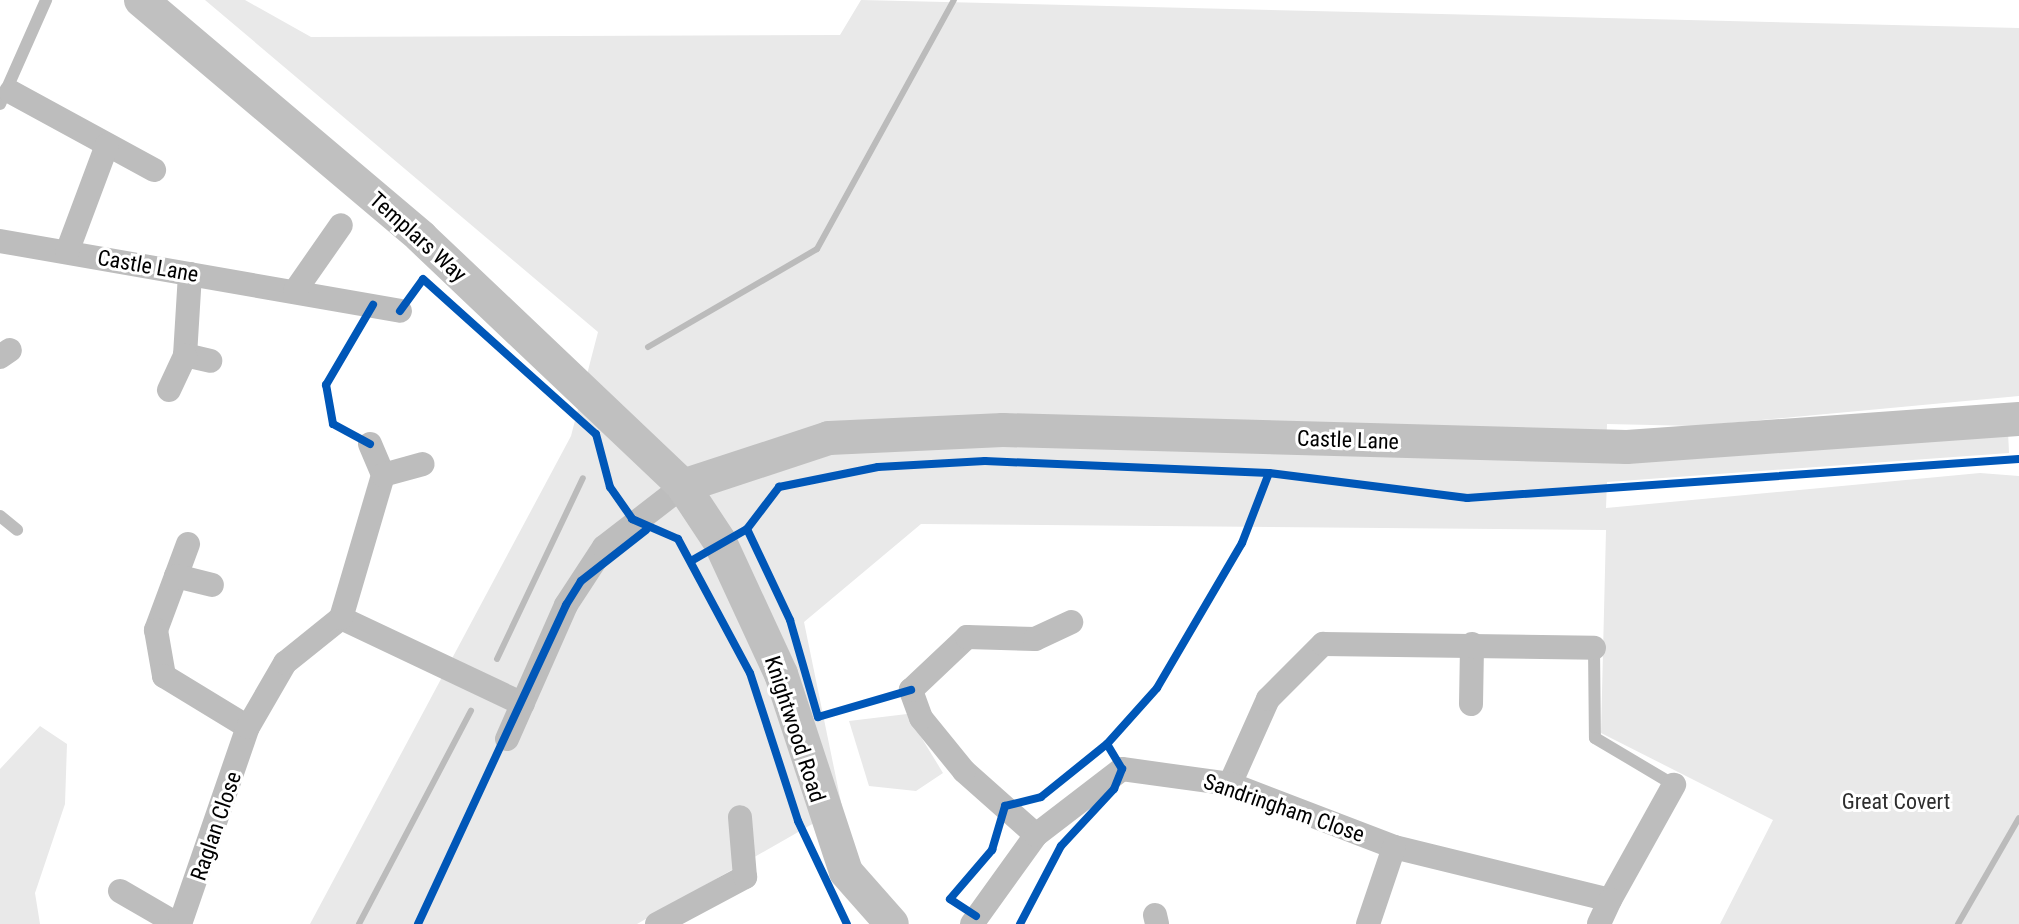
<!DOCTYPE html>
<style>
body{margin:0}
#map{position:relative;width:2019px;height:924px;overflow:hidden;background:#fff;font-family:"Roboto Condensed",sans-serif}
div>[style]{position:absolute}
.green>*{inset:0;background:#e9e9e9}
.stream>*{height:6px;margin:-3px;padding:0 3px;transform-origin:3px;border-radius:3px;background:#bbb}
.lane>*{height:12px;margin:-6px;padding:0 6px;transform-origin:6px;border-radius:6px;background:#bdbdbd}
.street>*{height:24px;margin:-12px;padding:0 12px;transform-origin:12px;border-radius:12px;background:#bdbdbd}
.secondary>*{height:34px;margin:-17px;padding:0 17px;transform-origin:17px;border-radius:17px;background:#c0c0c0}
.cycleway>*{height:8px;margin:-4px;padding:0 4px;transform-origin:4px;border-radius:4px;background:#0057b8}
span{translate:-50% -50%;white-space:nowrap;text-align:center;line-height:1.15;-webkit-text-stroke:6px #fff;paint-order:stroke}
.street-label{font-size:22px;color:#000}
.park-label{font-size:22px;color:#2e2e2e}
</style>
<div id="map">
<div class="green">
<div style="clip-path:polygon(205px 0,245px 0,311px 37px,840px 35px,861px 0,2019px 28px,2019px 396px,1696px 426px,1607px 424px,1606px 455px,2008px 431px,2009px 453px,1607px 482px,1606px 508px,1980px 473px,2019px 476px,2019px 924px,1720px 924px,1773px 820px,1601px 733px,1606px 530px,921px 524px,804px 622px,842px 807px,637px 924px,310px 924px,571px 436px,598px 332px)"></div>
<div style="clip-path:polygon(907px 714px,943px 773px,916px 791px,869px 786px,849px 721px)"></div>
<div style="clip-path:polygon(40px 726px,67px 744px,65px 804px,35px 893px,40px 924px,0 924px,0 769px)"></div>
</div>
<div class="stream">
<div style="left:648px;top:347px;width:195px;rotate:-30.1deg"></div>
<div style="left:817px;top:249px;width:284px;rotate:-61.2deg"></div>
<div style="left:497px;top:659px;width:200px;rotate:-64.6deg"></div>
<div style="left:359px;top:924px;width:241px;rotate:-62.3deg"></div>
<div style="left:1958px;top:924px;width:122px;rotate:-60.1deg"></div>
</div>
<div class="lane">
<div style="left:0;top:104px;width:114px;rotate:-66.1deg"></div>
<div style="left:0;top:516px;width:22px;rotate:39deg"></div>
<div style="left:1594px;top:648px;width:90px;rotate:89.4deg"></div>
<div style="left:1595px;top:738px;width:92px;rotate:30.7deg"></div>
</div>
<div class="street">
<div style="left:11px;top:92px;width:163px;rotate:28.6deg"></div>
<div style="left:0;top:241px;width:406px;rotate:9.9deg"></div>
<div style="left:67px;top:252px;width:114px;rotate:-69.5deg"></div>
<div style="left:190px;top:274px;width:81px;rotate:93.5deg"></div>
<div style="left:185px;top:355px;width:26px;rotate:13deg"></div>
<div style="left:295px;top:291px;width:80px;rotate:-55.1deg"></div>
<div style="left:0;top:357px;width:12px;rotate:-35deg"></div>
<div style="left:169px;top:390px;width:38px;rotate:-65deg"></div>
<div style="left:370px;top:444px;width:34px;rotate:67deg"></div>
<div style="left:188px;top:544px;width:92px;rotate:110.4deg"></div>
<div style="left:156px;top:630px;width:47px;rotate:80.1deg"></div>
<div style="left:164px;top:676px;width:98px;rotate:31.3deg"></div>
<div style="left:176px;top:576px;width:37px;rotate:14deg"></div>
<div style="left:341px;top:618px;width:201px;rotate:25.3deg"></div>
<div style="left:1471px;top:704px;width:60px;rotate:-89deg"></div>
<div style="left:507px;top:739px;width:146px;rotate:-66.2deg"></div>
<div style="left:566px;top:605px;width:69px;rotate:-56.8deg"></div>
<div style="left:604px;top:547px;width:100px;rotate:-37.7deg"></div>
<div style="left:1230px;top:784px;width:93px;rotate:-65.9deg"></div>
<div style="left:1268px;top:699px;width:78px;rotate:-45deg"></div>
<div style="left:1323px;top:644px;width:271px;rotate:0.8deg"></div>
<div style="left:1036px;top:835px;width:96px;rotate:-138.4deg"></div>
<div style="left:964px;top:771px;width:68px;rotate:-129.1deg"></div>
<div style="left:921px;top:718px;width:30px;rotate:-110deg"></div>
<div style="left:911px;top:690px;width:77px;rotate:-43.4deg"></div>
<div style="left:967px;top:637px;width:68px;rotate:1.7deg"></div>
<div style="left:1035px;top:639px;width:40px;rotate:-25deg"></div>
<div style="left:120px;top:891px;width:66px;rotate:30.1deg"></div>
<div style="left:1610px;top:900px;width:132px;rotate:-60.9deg"></div>
<div style="left:1155px;top:915px;width:9px;rotate:77deg"></div>
<div style="left:180px;top:924px;width:208px;rotate:-71deg"></div>
<div style="left:248px;top:727px;width:74px;rotate:-60deg"></div>
<div style="left:285px;top:663px;width:72px;rotate:-38.8deg"></div>
<div style="left:341px;top:618px;width:149px;rotate:-73.6deg"></div>
<div style="left:383px;top:475px;width:41px;rotate:-15.4deg"></div>
<div style="left:657px;top:924px;width:100px;rotate:-28.1deg"></div>
<div style="left:745px;top:877px;width:60px;rotate:-94.8deg"></div>
<div style="left:972px;top:924px;width:110px;rotate:-54.3deg"></div>
<div style="left:1036px;top:835px;width:108px;rotate:-37.5deg"></div>
<div style="left:1122px;top:769px;width:109px;rotate:7.9deg"></div>
<div style="left:1230px;top:784px;width:176px;rotate:21deg"></div>
<div style="left:1394px;top:847px;width:222px;rotate:13.8deg"></div>
<div style="left:1610px;top:900px;width:26px;rotate:115deg"></div>
<div style="left:1368px;top:924px;width:81px;rotate:-71.3deg"></div>
</div>
<div class="secondary">
<div style="left:141px;top:0;width:367px;rotate:40.2deg"></div>
<div style="left:421px;top:237px;width:361px;rotate:43.5deg"></div>
<div style="left:683px;top:486px;width:67px;rotate:56.5deg"></div>
<div style="left:720px;top:542px;width:145px;rotate:65.2deg"></div>
<div style="left:781px;top:674px;width:208px;rotate:71.8deg"></div>
<div style="left:846px;top:872px;width:69px;rotate:48.5deg"></div>
<div style="left:683px;top:486px;width:154px;rotate:-18.2deg"></div>
<div style="left:829px;top:438px;width:174px;rotate:-2.6deg"></div>
<div style="left:1003px;top:430px;width:624px;rotate:1.56deg"></div>
<div style="left:1627px;top:447px;width:393px;rotate:-4.1deg"></div>
</div>
<div class="cycleway">
<div style="left:400px;top:311px;width:39px;rotate:-54deg"></div>
<div style="left:423px;top:279px;width:232px;rotate:41.9deg"></div>
<div style="left:596px;top:434px;width:55px;rotate:75.2deg"></div>
<div style="left:610px;top:487px;width:39px;rotate:55deg"></div>
<div style="left:632px;top:519px;width:50px;rotate:23.5deg"></div>
<div style="left:678px;top:539px;width:152px;rotate:61.8deg"></div>
<div style="left:750px;top:673px;width:156px;rotate:72deg"></div>
<div style="left:798px;top:821px;width:114px;rotate:64.6deg"></div>
<div style="left:370px;top:444px;width:42px;rotate:-151.6deg"></div>
<div style="left:333px;top:424px;width:40px;rotate:-100deg"></div>
<div style="left:326px;top:385px;width:93px;rotate:-59.6deg"></div>
<div style="left:747px;top:529px;width:101px;rotate:64.7deg"></div>
<div style="left:790px;top:620px;width:101px;rotate:73.9deg"></div>
<div style="left:818px;top:717px;width:97px;rotate:-16.2deg"></div>
<div style="left:691px;top:561px;width:64px;rotate:-29.7deg"></div>
<div style="left:747px;top:529px;width:53px;rotate:-52.7deg"></div>
<div style="left:779px;top:487px;width:101px;rotate:-11.4deg"></div>
<div style="left:878px;top:467px;width:107px;rotate:-3.2deg"></div>
<div style="left:985px;top:461px;width:284px;rotate:2.4deg"></div>
<div style="left:1269px;top:473px;width:200px;rotate:7.2deg"></div>
<div style="left:1467px;top:498px;width:553px;rotate:-4.04deg"></div>
<div style="left:976px;top:916px;width:31px;rotate:-147deg"></div>
<div style="left:950px;top:899px;width:65px;rotate:-49.4deg"></div>
<div style="left:992px;top:850px;width:46px;rotate:-73.5deg"></div>
<div style="left:1005px;top:806px;width:37px;rotate:-14deg"></div>
<div style="left:1041px;top:797px;width:85px;rotate:-38.8deg"></div>
<div style="left:1107px;top:744px;width:75px;rotate:-48.2deg"></div>
<div style="left:1157px;top:688px;width:168px;rotate:-59.6deg"></div>
<div style="left:1242px;top:543px;width:75px;rotate:-68.9deg"></div>
<div style="left:418px;top:924px;width:352px;rotate:-65.1deg"></div>
<div style="left:566px;top:605px;width:28px;rotate:-58deg"></div>
<div style="left:581px;top:581px;width:83px;rotate:-38.1deg"></div>
<div style="left:1020px;top:924px;width:88px;rotate:-62.3deg"></div>
<div style="left:1061px;top:846px;width:78px;rotate:-47.1deg"></div>
<div style="left:1114px;top:789px;width:22px;rotate:-68deg"></div>
<div style="left:1122px;top:769px;width:29px;rotate:-121deg"></div>
</div>
<div class="street-label">
<span style="left:418px;top:237px;rotate:42deg">Templars Way</span>
<span style="left:148px;top:266px;rotate:10deg">Castle Lane</span>
<span style="left:1348px;top:440px;rotate:2deg">Castle Lane</span>
<span style="left:795px;top:729px;rotate:72deg">Knightwood Road</span>
<span style="left:1284px;top:808px;rotate:19deg">Sandringham Close</span>
<span style="left:216px;top:826px;rotate:-71deg">Raglan Close</span>
</div>
<div class="park-label">
<span style="left:1896px;top:802px">Great Covert</span>
</div>
</div>
